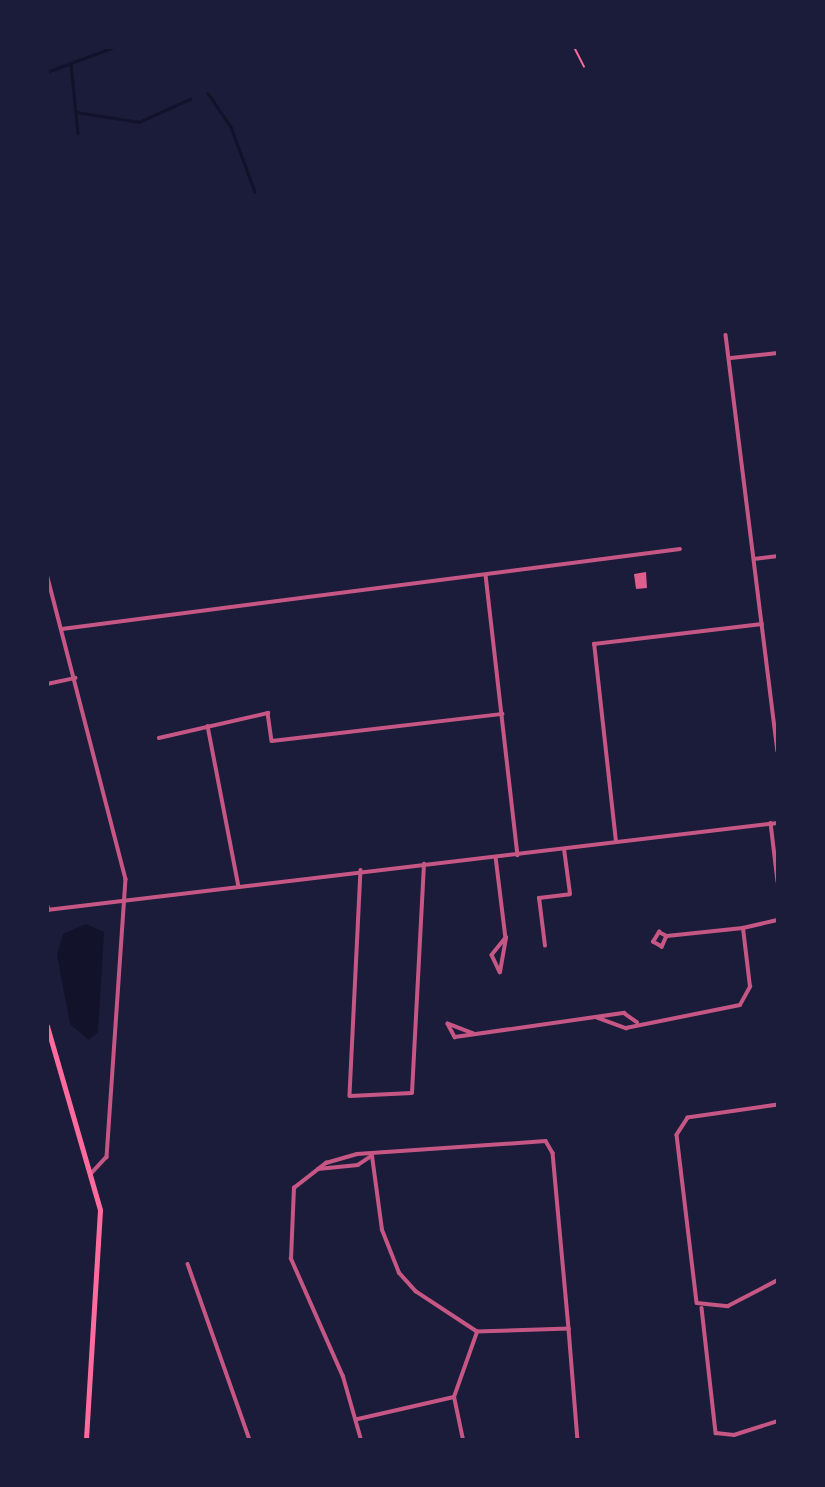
<!DOCTYPE html>
<style>
body{margin:0}
#map{position:relative;width:825px;height:1487px;overflow:hidden;background:#1b1b3a;font-family:Lato,sans-serif}
div>[style]{position:absolute}
.water>*{inset:0;background:#12122b}
.stream>*{height:2.5px;margin:-1.25px;padding:0 1.25px;transform-origin:1.25px;border-radius:1.25px;background:#12122b}
.building>*{inset:0;background:#dd5f8e}
.path>*{height:2px;margin:-1px;padding:0 1px;transform-origin:1px;border-radius:1px;background:#ff6b9d}
.minor>*{height:3.5px;margin:-1.75px;padding:0 1.75px;transform-origin:1.75px;border-radius:1.75px;background:#c65784}
.secondary>*{height:5px;margin:-2.5px;padding:0 2.5px;transform-origin:2.5px;border-radius:2.5px;background:#ff6b9d}
span{translate:-50% -50%;white-space:nowrap;text-align:center;line-height:1.15;-webkit-text-stroke:6px #1b1b3a;paint-order:stroke}
.frame{position:absolute;inset:0;border:49px solid #1b1b3a;pointer-events:none}
</style>
<div id="map">
<div class="water">
<div style="clip-path:polygon(86px 924px,104px 932px,98px 1032px,89px 1040px,70px 1024px,57px 955px,63px 934px)"></div>
</div>
<div class="stream">
<div style="left:71px;top:65px;width:68px;rotate:84.1deg"></div>
<div style="left:47px;top:72px;width:72px;rotate:-20.5deg"></div>
<div style="left:208px;top:93px;width:41px;rotate:55.9deg"></div>
<div style="left:231px;top:127px;width:69px;rotate:69.7deg"></div>
<div style="left:76px;top:112px;width:64px;rotate:9deg"></div>
<div style="left:139px;top:122px;width:56px;rotate:-24.3deg"></div>
</div>
<div class="building">
<div style="clip-path:polygon(646px 572px,647px 588px,636px 589px,634px 574px)"></div>
</div>
<div class="path">
<div style="left:574px;top:47px;width:22px;rotate:63deg"></div>
</div>
<div class="minor">
<div style="left:726px;top:335px;width:419px;rotate:82.9deg"></div>
<div style="left:731px;top:358px;width:47px;rotate:-6.1deg"></div>
<div style="left:754px;top:559px;width:24px;rotate:-7deg"></div>
<div style="left:47px;top:574px;width:315px;rotate:75.5deg"></div>
<div style="left:126px;top:879px;width:279px;rotate:93.9deg"></div>
<div style="left:107px;top:1157px;width:23px;rotate:133deg"></div>
<div style="left:486px;top:575px;width:282px;rotate:83.5deg"></div>
<div style="left:62px;top:629px;width:623px;rotate:-7.38deg"></div>
<div style="left:47px;top:684px;width:29px;rotate:-12deg"></div>
<div style="left:208px;top:726px;width:164px;rotate:79.1deg"></div>
<div style="left:159px;top:738px;width:112px;rotate:-12.9deg"></div>
<div style="left:268px;top:713px;width:28px;rotate:82deg"></div>
<div style="left:272px;top:741px;width:232px;rotate:-6.7deg"></div>
<div style="left:771px;top:823px;width:59px;rotate:83.2deg"></div>
<div style="left:616px;top:842px;width:199px;rotate:-96.3deg"></div>
<div style="left:594px;top:644px;width:169px;rotate:-6.8deg"></div>
<div style="left:496px;top:857px;width:82px;rotate:83deg"></div>
<div style="left:506px;top:938px;width:22px;rotate:129deg"></div>
<div style="left:492px;top:955px;width:19px;rotate:65deg"></div>
<div style="left:500px;top:972px;width:35px;rotate:-80deg"></div>
<div style="left:361px;top:870px;width:226px;rotate:92.8deg"></div>
<div style="left:350px;top:1096px;width:62px;rotate:-2.8deg"></div>
<div style="left:412px;top:1093px;width:229px;rotate:-87deg"></div>
<div style="left:47px;top:903px;width:7px;rotate:74deg"></div>
<div style="left:47px;top:910px;width:736px;rotate:-6.79deg"></div>
<div style="left:667px;top:936px;width:12px;rotate:114deg"></div>
<div style="left:662px;top:947px;width:10px;rotate:-151deg"></div>
<div style="left:653px;top:942px;width:12px;rotate:-59deg"></div>
<div style="left:659px;top:932px;width:9px;rotate:27deg"></div>
<div style="left:667px;top:936px;width:76px;rotate:-6deg"></div>
<div style="left:545px;top:946px;width:48px;rotate:-97.1deg"></div>
<div style="left:539px;top:898px;width:31px;rotate:-7deg"></div>
<div style="left:570px;top:894px;width:45px;rotate:-97.6deg"></div>
<div style="left:598px;top:1018px;width:30px;rotate:20deg"></div>
<div style="left:626px;top:1028px;width:116px;rotate:-11.4deg"></div>
<div style="left:740px;top:1005px;width:21px;rotate:-61deg"></div>
<div style="left:750px;top:987px;width:59px;rotate:-96.8deg"></div>
<div style="left:743px;top:928px;width:36px;rotate:-13deg"></div>
<div style="left:474px;top:1034px;width:28px;rotate:-159deg"></div>
<div style="left:448px;top:1024px;width:15px;rotate:62deg"></div>
<div style="left:455px;top:1037px;width:171px;rotate:-8.1deg"></div>
<div style="left:624px;top:1013px;width:16px;rotate:35deg"></div>
<div style="left:778px;top:1105px;width:91px;rotate:171.8deg"></div>
<div style="left:688px;top:1118px;width:20px;rotate:123deg"></div>
<div style="left:677px;top:1135px;width:169px;rotate:83.2deg"></div>
<div style="left:697px;top:1303px;width:31px;rotate:6deg"></div>
<div style="left:728px;top:1306px;width:56px;rotate:-27.5deg"></div>
<div style="left:318px;top:1169px;width:40px;rotate:-5.7deg"></div>
<div style="left:358px;top:1165px;width:14px;rotate:-34deg"></div>
<div style="left:188px;top:1264px;width:187px;rotate:70.6deg"></div>
<div style="left:702px;top:1308px;width:126px;rotate:83.6deg"></div>
<div style="left:716px;top:1433px;width:18px;rotate:6deg"></div>
<div style="left:734px;top:1435px;width:46px;rotate:-17.7deg"></div>
<div style="left:569px;top:1329px;width:111px;rotate:85.4deg"></div>
<div style="left:358px;top:1419px;width:98px;rotate:-12.9deg"></div>
<div style="left:361px;top:1440px;width:66px;rotate:-105.9deg"></div>
<div style="left:343px;top:1377px;width:129px;rotate:-113.8deg"></div>
<div style="left:291px;top:1259px;width:71px;rotate:-87.6deg"></div>
<div style="left:294px;top:1188px;width:41px;rotate:-38deg"></div>
<div style="left:326px;top:1163px;width:32px;rotate:-16deg"></div>
<div style="left:357px;top:1154px;width:189px;rotate:-3.9deg"></div>
<div style="left:546px;top:1141px;width:14px;rotate:60deg"></div>
<div style="left:553px;top:1153px;width:177px;rotate:84.8deg"></div>
<div style="left:569px;top:1329px;width:92px;rotate:178.1deg"></div>
<div style="left:477px;top:1332px;width:73px;rotate:-146.7deg"></div>
<div style="left:416px;top:1292px;width:25px;rotate:-132deg"></div>
<div style="left:399px;top:1273px;width:46px;rotate:-111.6deg"></div>
<div style="left:382px;top:1230px;width:75px;rotate:-97.7deg"></div>
<div style="left:463px;top:1440px;width:44px;rotate:-101.8deg"></div>
<div style="left:454px;top:1397px;width:69px;rotate:-70.5deg"></div>
</div>
<div class="secondary">
<div style="left:47px;top:1026px;width:191px;rotate:73.9deg"></div>
<div style="left:100px;top:1210px;width:230px;rotate:93.5deg"></div>
</div>
<div class="frame"></div>
</div>
